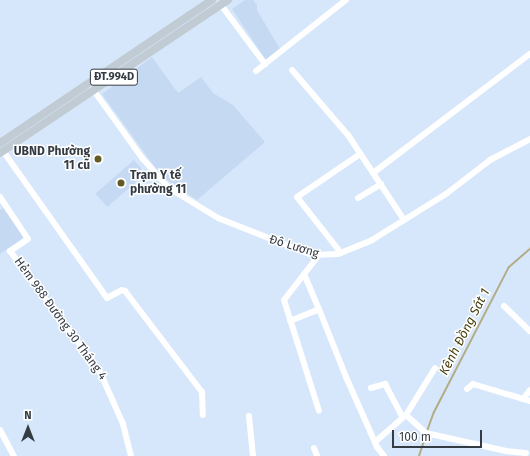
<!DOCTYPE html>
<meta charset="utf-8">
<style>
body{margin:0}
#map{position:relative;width:530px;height:456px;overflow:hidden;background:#d6e7fb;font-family:"Fira Sans",sans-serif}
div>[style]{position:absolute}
.built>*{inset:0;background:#c5d9f3;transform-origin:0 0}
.stream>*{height:2px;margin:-1px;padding:0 1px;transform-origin:1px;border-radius:1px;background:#b3ac87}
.minor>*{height:6px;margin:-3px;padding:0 3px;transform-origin:3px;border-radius:3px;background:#fff}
.major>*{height:8px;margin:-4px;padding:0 4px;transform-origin:4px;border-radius:4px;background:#c0cbd4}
.dots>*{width:11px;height:11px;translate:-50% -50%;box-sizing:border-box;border:2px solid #fff;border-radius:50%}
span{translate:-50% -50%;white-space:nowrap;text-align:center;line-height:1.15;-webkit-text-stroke:3px #fff;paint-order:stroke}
.shield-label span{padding:1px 3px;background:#fff;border:1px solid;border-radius:3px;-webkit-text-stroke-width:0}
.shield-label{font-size:11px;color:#343b43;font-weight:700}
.poi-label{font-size:12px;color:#343b43;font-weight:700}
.right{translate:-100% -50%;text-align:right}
.left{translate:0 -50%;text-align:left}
.street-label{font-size:12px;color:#343b43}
.water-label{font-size:13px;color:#453d0d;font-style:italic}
.north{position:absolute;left:8px;top:408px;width:40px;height:40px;-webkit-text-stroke:3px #fff;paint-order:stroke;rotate:0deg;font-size:11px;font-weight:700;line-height:16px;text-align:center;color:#343b43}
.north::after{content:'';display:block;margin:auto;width:14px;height:18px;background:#343b43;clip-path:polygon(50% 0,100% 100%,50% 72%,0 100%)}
.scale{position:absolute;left:392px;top:430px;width:90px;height:18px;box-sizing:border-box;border:2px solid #343b43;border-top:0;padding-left:5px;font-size:12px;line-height:14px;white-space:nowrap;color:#343b43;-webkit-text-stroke:3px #fff;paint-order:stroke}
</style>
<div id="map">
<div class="built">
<div style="clip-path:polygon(245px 0,253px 0,257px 5px,257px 10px,280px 49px,266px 60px,232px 9px)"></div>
<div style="clip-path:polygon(152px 57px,178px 93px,201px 77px,213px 93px,233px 105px,265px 142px,197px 200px,162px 177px,102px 94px)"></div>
<div style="left:134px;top:160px;width:18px;height:51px;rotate:49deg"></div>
<div style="clip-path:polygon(3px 208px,23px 234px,23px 238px,0 254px,0 210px)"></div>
</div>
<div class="stream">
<div style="left:427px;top:431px;width:20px;rotate:-70deg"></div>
<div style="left:434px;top:412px;width:163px;rotate:-62.7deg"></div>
<div style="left:509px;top:267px;width:28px;rotate:-41deg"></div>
<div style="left:419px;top:456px;width:22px;rotate:-72deg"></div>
</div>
<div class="minor">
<div style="left:221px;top:5px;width:74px;rotate:53.3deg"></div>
<div style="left:292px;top:70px;width:86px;rotate:49.3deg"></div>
<div style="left:348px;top:135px;width:102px;rotate:56.6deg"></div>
<div style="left:256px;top:71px;width:115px;rotate:-38.3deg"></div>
<div style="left:92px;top:88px;width:87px;rotate:54.3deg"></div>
<div style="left:143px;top:159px;width:39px;rotate:48deg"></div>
<div style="left:169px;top:188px;width:57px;rotate:31.5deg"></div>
<div style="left:218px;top:218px;width:101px;rotate:21.5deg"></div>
<div style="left:312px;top:255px;width:26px;rotate:-2deg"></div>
<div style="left:338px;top:254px;width:37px;rotate:-22deg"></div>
<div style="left:372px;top:240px;width:87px;rotate:-31.9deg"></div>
<div style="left:446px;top:194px;width:56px;rotate:-37.7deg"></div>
<div style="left:490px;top:160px;width:45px;rotate:-27.7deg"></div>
<div style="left:3px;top:151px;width:180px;rotate:54.7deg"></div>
<div style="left:107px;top:298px;width:17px;rotate:-28deg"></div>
<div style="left:122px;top:290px;width:3px;rotate:18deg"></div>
<div style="left:125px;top:291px;width:127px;rotate:52.7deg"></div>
<div style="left:202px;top:392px;width:23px;rotate:88deg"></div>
<div style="left:373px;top:173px;width:197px;rotate:-37.2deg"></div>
<div style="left:0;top:197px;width:50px;rotate:56.3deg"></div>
<div style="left:28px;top:239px;width:22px;rotate:146deg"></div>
<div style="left:10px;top:251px;width:151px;rotate:53.4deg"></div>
<div style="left:100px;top:372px;width:57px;rotate:66.1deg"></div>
<div style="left:123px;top:424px;width:33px;rotate:76deg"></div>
<div style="left:358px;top:198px;width:27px;rotate:-31deg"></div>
<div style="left:341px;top:253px;width:71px;rotate:-128.2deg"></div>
<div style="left:297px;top:197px;width:76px;rotate:-34.3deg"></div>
<div style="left:319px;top:255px;width:57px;rotate:127.9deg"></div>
<div style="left:284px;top:300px;width:116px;rotate:72.5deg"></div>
<div style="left:304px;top:274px;width:38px;rotate:67deg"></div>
<div style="left:504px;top:306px;width:36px;rotate:44deg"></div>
<div style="left:290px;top:321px;width:31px;rotate:-22deg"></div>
<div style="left:319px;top:309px;width:73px;rotate:68.3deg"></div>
<div style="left:346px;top:377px;width:77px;rotate:66.1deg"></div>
<div style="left:377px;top:447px;width:11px;rotate:52deg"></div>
<div style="left:371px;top:388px;width:15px;rotate:-16deg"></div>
<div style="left:385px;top:384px;width:38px;rotate:62deg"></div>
<div style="left:467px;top:389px;width:8px;rotate:-40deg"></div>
<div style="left:473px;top:384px;width:59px;rotate:16.6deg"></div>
<div style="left:523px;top:399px;width:11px;rotate:-52deg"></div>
<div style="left:406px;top:415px;width:27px;rotate:42deg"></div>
<div style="left:426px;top:433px;width:82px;rotate:12.7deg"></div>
<div style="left:506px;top:451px;width:20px;rotate:6deg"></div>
<div style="left:249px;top:416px;width:40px;rotate:84.3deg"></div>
<div style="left:0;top:430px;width:30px;rotate:62deg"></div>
<div style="left:375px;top:442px;width:41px;rotate:-41.1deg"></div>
<div style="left:406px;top:415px;width:55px;rotate:-58.3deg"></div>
<div style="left:314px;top:448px;width:9px;rotate:69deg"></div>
</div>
<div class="major">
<div style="left:0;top:143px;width:256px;rotate:-34deg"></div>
<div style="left:0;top:153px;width:275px;rotate:-33.9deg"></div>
</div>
<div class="dots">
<div style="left:98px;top:159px;background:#645a26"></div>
<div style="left:121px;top:183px;background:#645a26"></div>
</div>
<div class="shield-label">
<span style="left:114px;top:77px">ĐT.994D</span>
</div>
<div class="poi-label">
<span class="right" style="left:90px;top:159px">UBND Phường<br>11 cũ</span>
<span class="left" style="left:130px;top:183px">Trạm Y tế<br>phường 11</span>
</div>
<div class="street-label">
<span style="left:294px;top:247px;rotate:17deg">Đô Lương</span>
<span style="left:60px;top:319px;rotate:54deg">Hẻm 988 Đường 30 Tháng 4</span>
</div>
<div class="water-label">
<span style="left:465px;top:332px;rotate:-63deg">Kênh Đồng Sát 1</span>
</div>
<div class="north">N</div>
<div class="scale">100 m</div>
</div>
